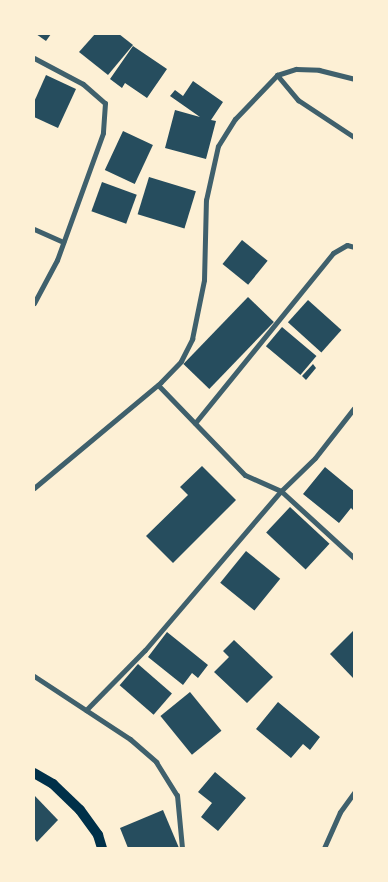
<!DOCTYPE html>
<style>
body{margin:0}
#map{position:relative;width:388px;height:882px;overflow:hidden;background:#fdf0d5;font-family:"Varela Round",sans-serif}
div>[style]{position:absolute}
.building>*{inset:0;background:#264d5e;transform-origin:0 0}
.minor>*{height:5px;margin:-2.5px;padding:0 2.5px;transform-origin:2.5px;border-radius:2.5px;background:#3f606c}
.secondary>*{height:10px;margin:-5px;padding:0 5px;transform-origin:5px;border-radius:5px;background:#003049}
span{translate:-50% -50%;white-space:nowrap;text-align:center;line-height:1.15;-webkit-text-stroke:4px #fdf0d5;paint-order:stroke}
.frame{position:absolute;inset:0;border:35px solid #fdf0d5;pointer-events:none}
</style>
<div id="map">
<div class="building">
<div style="clip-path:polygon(36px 34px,51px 34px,46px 41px)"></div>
<div style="clip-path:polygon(95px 34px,119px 34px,133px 45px,108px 75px,79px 52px)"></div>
<div style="clip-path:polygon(133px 46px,167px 69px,147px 98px,125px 83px,122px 88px,110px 79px)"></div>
<div style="clip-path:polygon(46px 75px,76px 89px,58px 128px,34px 117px,34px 102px)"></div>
<div style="clip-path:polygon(193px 81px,223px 102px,211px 120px,216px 121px,206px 159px,165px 148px,175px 110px,200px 117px,170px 96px,175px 90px,183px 96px)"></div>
<div style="left:123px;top:131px;width:33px;height:43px;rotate:25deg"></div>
<div style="left:149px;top:177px;width:49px;height:39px;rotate:17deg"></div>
<div style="left:102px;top:182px;width:37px;height:31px;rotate:20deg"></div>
<div style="left:242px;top:240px;width:33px;height:31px;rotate:39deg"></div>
<div style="left:248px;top:297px;width:36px;height:93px;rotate:44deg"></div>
<div style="left:308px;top:300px;width:45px;height:30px;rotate:42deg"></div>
<div style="left:282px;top:327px;width:45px;height:25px;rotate:40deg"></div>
<div style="clip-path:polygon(313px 364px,316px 368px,306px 380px,302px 376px)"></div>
<div style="clip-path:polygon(202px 466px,236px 500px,173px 563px,146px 536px,188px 495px,180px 487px)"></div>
<div style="clip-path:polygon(325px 467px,354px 491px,354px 511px,351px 508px,339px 523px,303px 494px)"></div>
<div style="left:290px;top:507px;width:54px;height:35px;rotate:43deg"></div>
<div style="left:246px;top:551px;width:44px;height:41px;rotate:39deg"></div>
<div style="clip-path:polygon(354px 630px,354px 679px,330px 654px)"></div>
<div style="clip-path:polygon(167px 632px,208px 665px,198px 678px,192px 673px,183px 685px,148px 657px)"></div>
<div style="clip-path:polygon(234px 640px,273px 677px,247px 703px,214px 672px,229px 657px,223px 651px)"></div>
<div style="left:138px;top:664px;width:45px;height:28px;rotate:41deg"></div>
<div style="left:190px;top:692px;width:50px;height:38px;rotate:51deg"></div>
<div style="clip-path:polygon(278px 702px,320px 737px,310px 750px,303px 744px,291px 758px,256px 729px)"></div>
<div style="clip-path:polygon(215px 772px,246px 798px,218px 831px,201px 817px,212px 803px,198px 792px)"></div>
<div style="clip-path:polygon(34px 795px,58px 820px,37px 842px,34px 838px)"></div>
<div style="clip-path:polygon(163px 810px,179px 848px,128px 848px,120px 828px)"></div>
</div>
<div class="minor">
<div style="left:34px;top:58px;width:55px;rotate:28deg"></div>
<div style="left:83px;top:84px;width:29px;rotate:41deg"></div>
<div style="left:105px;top:103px;width:30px;rotate:94deg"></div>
<div style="left:103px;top:133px;width:135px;rotate:109.9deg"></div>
<div style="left:57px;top:260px;width:49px;rotate:118.1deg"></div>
<div style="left:277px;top:75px;width:33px;rotate:50deg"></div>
<div style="left:298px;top:100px;width:67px;rotate:33.5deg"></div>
<div style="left:34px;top:229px;width:32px;rotate:24deg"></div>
<div style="left:158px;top:385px;width:125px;rotate:46deg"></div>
<div style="left:245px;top:475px;width:39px;rotate:24deg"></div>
<div style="left:281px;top:491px;width:99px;rotate:42.5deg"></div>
<div style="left:195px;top:423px;width:219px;rotate:-50.9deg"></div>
<div style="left:333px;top:253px;width:16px;rotate:-30deg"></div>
<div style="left:347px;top:245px;width:7px;rotate:16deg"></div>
<div style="left:34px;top:488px;width:165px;rotate:-39.8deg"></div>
<div style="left:161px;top:382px;width:29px;rotate:-46deg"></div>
<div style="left:181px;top:361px;width:25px;rotate:-63deg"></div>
<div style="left:192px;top:339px;width:60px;rotate:-78.5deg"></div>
<div style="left:204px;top:280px;width:80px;rotate:-88.6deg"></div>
<div style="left:206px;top:200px;width:55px;rotate:-77.5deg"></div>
<div style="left:218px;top:146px;width:32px;rotate:-58deg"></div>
<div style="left:235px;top:119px;width:61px;rotate:-46.3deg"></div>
<div style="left:277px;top:75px;width:20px;rotate:-18deg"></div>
<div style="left:296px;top:69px;width:23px;rotate:2deg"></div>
<div style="left:319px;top:70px;width:36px;rotate:14deg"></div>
<div style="left:34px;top:676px;width:115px;rotate:33.3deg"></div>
<div style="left:130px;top:739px;width:35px;rotate:41deg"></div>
<div style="left:156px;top:762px;width:39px;rotate:58deg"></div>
<div style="left:177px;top:795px;width:53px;rotate:84.6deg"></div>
<div style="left:86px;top:710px;width:84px;rotate:-45.5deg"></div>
<div style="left:145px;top:650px;width:209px;rotate:-49.5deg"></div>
<div style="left:281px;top:491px;width:47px;rotate:-44.1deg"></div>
<div style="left:315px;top:458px;width:63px;rotate:-52deg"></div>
<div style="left:324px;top:848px;width:39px;rotate:-66deg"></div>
<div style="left:340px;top:812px;width:24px;rotate:-54deg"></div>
</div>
<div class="secondary">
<div style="left:34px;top:773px;width:22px;rotate:30deg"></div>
<div style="left:53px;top:784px;width:37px;rotate:44deg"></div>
<div style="left:80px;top:810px;width:31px;rotate:54deg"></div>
<div style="left:98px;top:835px;width:14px;rotate:73deg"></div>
</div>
<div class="frame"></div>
</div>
